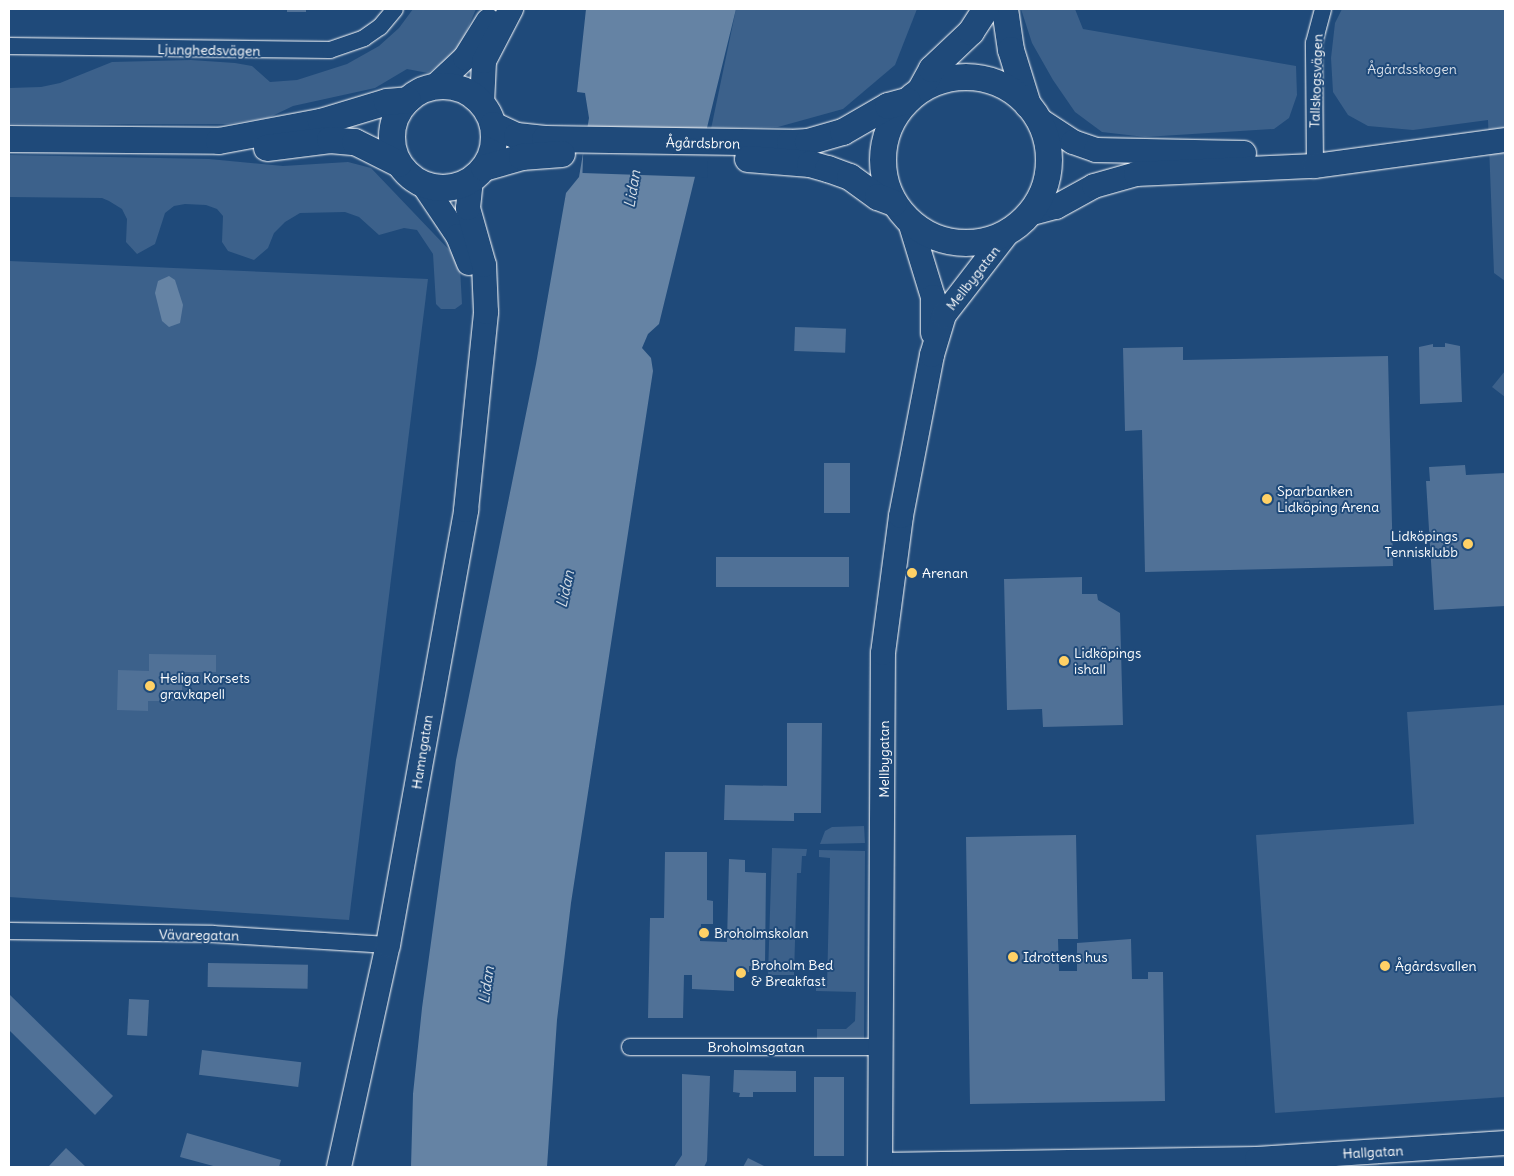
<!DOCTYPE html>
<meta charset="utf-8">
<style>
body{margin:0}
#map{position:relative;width:1514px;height:1176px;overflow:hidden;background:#1f4a7a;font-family:Delius,sans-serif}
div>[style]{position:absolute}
.green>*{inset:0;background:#3c618b}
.water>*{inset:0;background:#6583a4}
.pier>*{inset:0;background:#1f4a7a;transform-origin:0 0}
.building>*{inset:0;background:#507197;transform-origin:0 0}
.roads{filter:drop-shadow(0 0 1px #fff) drop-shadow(0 0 1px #fff)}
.street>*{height:16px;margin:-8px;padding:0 8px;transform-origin:8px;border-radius:8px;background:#1f4a7a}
.secondary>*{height:24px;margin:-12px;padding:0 12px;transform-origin:12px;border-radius:12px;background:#1f4a7a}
.primary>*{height:26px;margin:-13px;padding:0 13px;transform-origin:13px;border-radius:13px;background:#1f4a7a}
.primary>.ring{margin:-13px;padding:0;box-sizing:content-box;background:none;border:26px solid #1f4a7a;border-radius:50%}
.dots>*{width:14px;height:14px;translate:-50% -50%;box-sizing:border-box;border:2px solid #1f4a7a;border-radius:50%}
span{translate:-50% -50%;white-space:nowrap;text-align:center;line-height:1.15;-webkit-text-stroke:4px #1f4a7a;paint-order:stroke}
.street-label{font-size:14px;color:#fff}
.park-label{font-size:14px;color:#d8dfe8}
.poi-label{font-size:14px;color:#fff}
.left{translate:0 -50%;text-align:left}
.right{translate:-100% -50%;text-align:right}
.water-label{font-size:15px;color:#d8e0e8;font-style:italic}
.frame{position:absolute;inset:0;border:10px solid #fff;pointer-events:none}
</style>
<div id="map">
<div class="green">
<div style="clip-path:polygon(413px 9px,476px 9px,461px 44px,449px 58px,428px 73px,407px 69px,375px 88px,293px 106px,268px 118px,228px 124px,9px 124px,9px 88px,41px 87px,60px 83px,112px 62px,191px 60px,235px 63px,252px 66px,270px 82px,297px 80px,347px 64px,379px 46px,399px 28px)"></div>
<div style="clip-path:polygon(736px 9px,917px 9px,895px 65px,843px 109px,778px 127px,711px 129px)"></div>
<div style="clip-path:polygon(1021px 9px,1075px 9px,1083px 29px,1296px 66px,1297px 95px,1289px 118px,1274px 129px,1145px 137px,1102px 132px,1075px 112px,1053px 80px,1032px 43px)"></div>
<div style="clip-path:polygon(1342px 9px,1505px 9px,1505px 281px,1494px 273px,1488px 120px,1413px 130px,1368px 126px,1348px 115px,1333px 92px,1331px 58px,1335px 23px)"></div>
<div style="clip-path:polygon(9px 155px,209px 159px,283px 166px,348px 162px,371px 168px,455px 256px,460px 268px,462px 304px,455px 309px,441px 309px,436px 304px,433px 254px,417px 230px,404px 228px,379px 235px,359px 217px,345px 212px,300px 213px,285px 222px,274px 233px,268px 248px,254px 260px,228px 251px,222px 242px,223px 216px,217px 209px,206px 205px,185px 204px,174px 206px,165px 213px,155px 244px,137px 254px,126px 242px,127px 219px,122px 209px,109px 201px,102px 198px,9px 197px)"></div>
<div style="clip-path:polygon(9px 261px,428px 279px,349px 920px,9px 897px)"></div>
<div style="clip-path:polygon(1505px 371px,1505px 397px,1492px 387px)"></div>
<div style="clip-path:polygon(1505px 705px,1505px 1097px,1275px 1113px,1256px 835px,1414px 824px,1407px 712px)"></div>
<div style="clip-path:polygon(864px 826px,865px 843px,820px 844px,825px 831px,832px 827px)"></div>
<div style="clip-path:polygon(772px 848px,807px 849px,806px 856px,802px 856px,801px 873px,797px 873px,794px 975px,768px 975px)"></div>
<div style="clip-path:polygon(819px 850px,865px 851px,864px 1040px,817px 1040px,817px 1029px,846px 1029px,855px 1021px,856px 992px,816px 991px,816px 988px,827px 988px,830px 858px,819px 857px)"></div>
</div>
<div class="water">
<div style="clip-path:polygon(586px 9px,736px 9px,659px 324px,648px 334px,642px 348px,651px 358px,653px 371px,571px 903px,557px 1020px,547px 1167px,411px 1167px,413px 1094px,422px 1008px,456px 760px,536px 364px,566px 193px,579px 177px,589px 118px,585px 93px,577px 92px)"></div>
<div style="clip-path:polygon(169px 276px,175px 280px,183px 305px,180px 323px,169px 327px,162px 321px,155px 293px,158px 281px)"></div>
</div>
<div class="pier">
<div style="left:584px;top:130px;width:125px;height:43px;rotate:2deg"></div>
</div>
<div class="building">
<div style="left:287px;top:9px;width:19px;height:3px"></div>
<div style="left:795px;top:327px;width:51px;height:24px;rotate:2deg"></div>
<div style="clip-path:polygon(1445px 343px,1460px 346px,1462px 402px,1420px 404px,1419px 347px,1433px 344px,1433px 347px,1445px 347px)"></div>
<div style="clip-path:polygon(1183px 347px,1183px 360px,1388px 356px,1393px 566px,1145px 572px,1142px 430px,1125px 431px,1123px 348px)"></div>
<div style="left:824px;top:463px;width:26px;height:50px"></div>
<div style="clip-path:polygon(1465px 465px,1466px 475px,1505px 473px,1505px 606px,1434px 610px,1426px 481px,1430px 481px,1429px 467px)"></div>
<div style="left:716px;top:557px;width:133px;height:30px"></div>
<div style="clip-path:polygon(1082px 577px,1082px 594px,1097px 594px,1098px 600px,1120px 613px,1123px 725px,1043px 727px,1042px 709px,1007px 710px,1004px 579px)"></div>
<div style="clip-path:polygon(149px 654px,216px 655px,216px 672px,182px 672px,182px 701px,148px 701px,148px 711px,117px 710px,118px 670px,149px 671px)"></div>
<div style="clip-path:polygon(787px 723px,822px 723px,821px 813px,794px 813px,794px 821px,724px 820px,725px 785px,787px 786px)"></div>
<div style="clip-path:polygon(1076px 835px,1078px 939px,1058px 939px,1059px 971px,1077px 971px,1077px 943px,1131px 939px,1132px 979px,1148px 979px,1148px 972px,1163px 972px,1165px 1101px,970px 1104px,966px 837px)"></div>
<div style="clip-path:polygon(665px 852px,707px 852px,707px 900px,713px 901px,713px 924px,701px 924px,700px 941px,727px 942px,729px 859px,745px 860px,745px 872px,766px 873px,765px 966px,749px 966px,749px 972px,734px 972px,734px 991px,692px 989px,692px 975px,684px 975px,683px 1018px,648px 1018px,650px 918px,664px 918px)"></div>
<div style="left:208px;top:963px;width:100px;height:24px;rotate:1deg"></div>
<div style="clip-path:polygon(9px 994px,113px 1096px,95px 1115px,9px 1030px)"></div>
<div style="left:129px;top:999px;width:20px;height:36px;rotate:3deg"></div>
<div style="left:202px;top:1050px;width:100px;height:25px;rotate:7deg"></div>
<div style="clip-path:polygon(734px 1070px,796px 1071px,796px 1092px,753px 1092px,753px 1097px,739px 1097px,740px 1093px,733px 1092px)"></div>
<div style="clip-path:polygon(682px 1074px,710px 1076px,707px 1161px,704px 1167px,674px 1167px,682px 1155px)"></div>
<div style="left:814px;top:1077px;width:30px;height:79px"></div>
<div style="clip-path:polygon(187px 1133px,281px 1160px,279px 1167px,217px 1167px,180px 1157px)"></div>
<div style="clip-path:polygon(66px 1148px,86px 1167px,49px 1166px)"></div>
<div style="clip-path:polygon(748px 1158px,766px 1167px,743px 1167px)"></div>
</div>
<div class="roads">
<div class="street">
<div style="left:9px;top:46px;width:321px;rotate:0.7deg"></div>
<div style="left:330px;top:50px;width:36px;rotate:-19deg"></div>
<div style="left:364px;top:38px;width:19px;rotate:-35deg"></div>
<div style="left:380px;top:27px;width:23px;rotate:-50deg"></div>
<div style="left:1315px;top:166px;width:123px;rotate:-90.5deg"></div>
<div style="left:1314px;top:43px;width:35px;rotate:-75deg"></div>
<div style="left:9px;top:931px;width:204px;rotate:0.8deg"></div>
<div style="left:213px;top:934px;width:175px;rotate:3.6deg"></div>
<div style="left:630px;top:1047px;width:252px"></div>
</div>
<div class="secondary">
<div style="left:434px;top:87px;width:42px;rotate:-43.1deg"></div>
<div style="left:465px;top:58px;width:44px;rotate:-58.1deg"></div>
<div style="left:482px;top:104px;width:43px;rotate:-87.3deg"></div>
<div style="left:484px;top:61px;width:59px;rotate:-62.6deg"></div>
<div style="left:1038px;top:119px;width:42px;rotate:33.3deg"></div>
<div style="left:1073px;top:142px;width:24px;rotate:19deg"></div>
<div style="left:1096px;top:150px;width:148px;rotate:1.2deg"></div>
<div style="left:423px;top:184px;width:63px;rotate:56.1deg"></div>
<div style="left:458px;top:236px;width:29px;rotate:68deg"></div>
<div style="left:1029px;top:214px;width:28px;rotate:-15deg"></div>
<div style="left:1056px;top:207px;width:43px;rotate:-28.9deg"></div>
<div style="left:1094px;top:186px;width:44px;rotate:-15.9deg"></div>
<div style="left:1136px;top:174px;width:179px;rotate:-2.6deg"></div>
<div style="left:1315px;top:166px;width:192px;rotate:-7.8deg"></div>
<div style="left:910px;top:222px;width:78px;rotate:73deg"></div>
<div style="left:933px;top:297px;width:36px;rotate:90deg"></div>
<div style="left:880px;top:1165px;width:377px;rotate:-0.9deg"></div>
<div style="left:1257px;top:1159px;width:249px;rotate:-3.7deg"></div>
<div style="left:339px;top:1167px;width:227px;rotate:-77.6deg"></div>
<div style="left:388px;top:945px;width:442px;rotate:-79.8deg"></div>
<div style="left:466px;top:510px;width:199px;rotate:-84.2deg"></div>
<div style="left:486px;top:312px;width:47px;rotate:-92.4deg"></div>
<div style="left:484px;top:265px;width:59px;rotate:-105.7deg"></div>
<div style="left:468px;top:208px;width:28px;rotate:-84deg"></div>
<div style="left:880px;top:1167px;width:514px;rotate:-89.67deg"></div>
<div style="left:883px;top:653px;width:138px;rotate:-82.5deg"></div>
<div style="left:901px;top:516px;width:164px;rotate:-79.1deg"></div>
<div style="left:932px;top:355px;width:42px;rotate:-73.3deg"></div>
<div style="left:944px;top:315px;width:106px;rotate:-52.3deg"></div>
</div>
<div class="primary">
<div style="left:1005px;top:9px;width:41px;rotate:81.7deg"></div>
<div style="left:1011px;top:50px;width:58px;rotate:72.8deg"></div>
<div class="ring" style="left:883px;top:77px;width:140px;height:140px"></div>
<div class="ring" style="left:392px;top:86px;width:76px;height:76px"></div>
<div style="left:921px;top:89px;width:23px;rotate:-61deg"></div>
<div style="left:932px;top:69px;width:54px;rotate:-43.5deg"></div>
<div style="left:971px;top:32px;width:27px;rotate:-57deg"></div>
<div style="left:493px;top:125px;width:26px;rotate:25deg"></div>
<div style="left:517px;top:136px;width:28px;rotate:6deg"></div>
<div style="left:545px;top:139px;width:245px;rotate:0.9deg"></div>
<div style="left:790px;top:143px;width:18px;rotate:-3deg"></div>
<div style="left:808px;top:142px;width:36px;rotate:-16deg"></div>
<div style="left:843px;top:132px;width:52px;rotate:-30deg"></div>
<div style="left:888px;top:106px;width:20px;rotate:-15deg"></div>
<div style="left:9px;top:139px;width:210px;rotate:0.5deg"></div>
<div style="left:219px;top:141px;width:104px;rotate:-10.6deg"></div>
<div style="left:321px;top:122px;width:69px;rotate:-16.9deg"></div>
<div style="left:387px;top:102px;width:21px;rotate:-5deg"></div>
<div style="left:267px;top:148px;width:64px;rotate:-7.2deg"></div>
<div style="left:330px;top:140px;width:25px;rotate:5deg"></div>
<div style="left:355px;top:142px;width:49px;rotate:26.6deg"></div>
<div style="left:748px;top:159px;width:62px;rotate:4.6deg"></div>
<div style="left:810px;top:164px;width:19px;rotate:16deg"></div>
<div style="left:828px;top:169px;width:23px;rotate:20deg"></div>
<div style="left:850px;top:177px;width:34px;rotate:36deg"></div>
<div style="left:878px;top:197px;width:17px;rotate:21deg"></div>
<div style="left:484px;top:168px;width:40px;rotate:-16deg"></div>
<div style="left:522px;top:157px;width:40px;rotate:-4.3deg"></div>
</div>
</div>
<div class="dots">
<div style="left:1267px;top:499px;background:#ffd166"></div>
<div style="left:1468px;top:544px;background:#ffd166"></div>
<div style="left:912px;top:573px;background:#ffd166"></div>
<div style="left:1064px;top:661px;background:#ffd166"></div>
<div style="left:150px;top:686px;background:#ffd166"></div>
<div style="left:704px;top:933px;background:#ffd166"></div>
<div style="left:1013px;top:957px;background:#ffd166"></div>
<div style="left:1385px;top:966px;background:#ffd166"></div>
<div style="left:741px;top:973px;background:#ffd166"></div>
</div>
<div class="street-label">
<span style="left:209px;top:50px;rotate:1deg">Ljunghedsvägen</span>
<span style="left:1316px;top:81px;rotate:-88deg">Tallskogsvägen</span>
<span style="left:703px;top:143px;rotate:1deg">Ågårdsbron</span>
<span style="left:973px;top:278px;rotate:-52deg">Mellbygatan</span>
<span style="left:422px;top:752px;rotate:-81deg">Hamngatan</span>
<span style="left:884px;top:759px;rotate:-90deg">Mellbygatan</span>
<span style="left:199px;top:935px;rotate:1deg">Vävaregatan</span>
<span style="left:756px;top:1047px">Broholmsgatan</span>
<span style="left:1373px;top:1152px;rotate:-3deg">Hallgatan</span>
</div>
<div class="park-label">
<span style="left:1412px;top:69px">Ågårdsskogen</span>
</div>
<div class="poi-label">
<span class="left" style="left:1277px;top:499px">Sparbanken<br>Lidköping Arena</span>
<span class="right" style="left:1458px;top:544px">Lidköpings<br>Tennisklubb</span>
<span class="left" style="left:922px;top:573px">Arenan</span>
<span class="left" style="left:1074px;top:661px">Lidköpings<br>ishall</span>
<span class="left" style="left:160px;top:686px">Heliga Korsets<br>gravkapell</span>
<span class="left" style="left:714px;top:933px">Broholmskolan</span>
<span class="left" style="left:1023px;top:957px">Idrottens hus</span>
<span class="left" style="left:751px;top:973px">Broholm Bed<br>&amp; Breakfast</span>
<span class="left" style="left:1395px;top:966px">Ågårdsvallen</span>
</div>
<div class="water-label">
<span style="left:632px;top:189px;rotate:-81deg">Lidan</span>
<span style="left:565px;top:589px;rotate:-78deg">Lidan</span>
<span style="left:486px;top:985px;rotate:-82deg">Lidan</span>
</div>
<div class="frame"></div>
</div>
